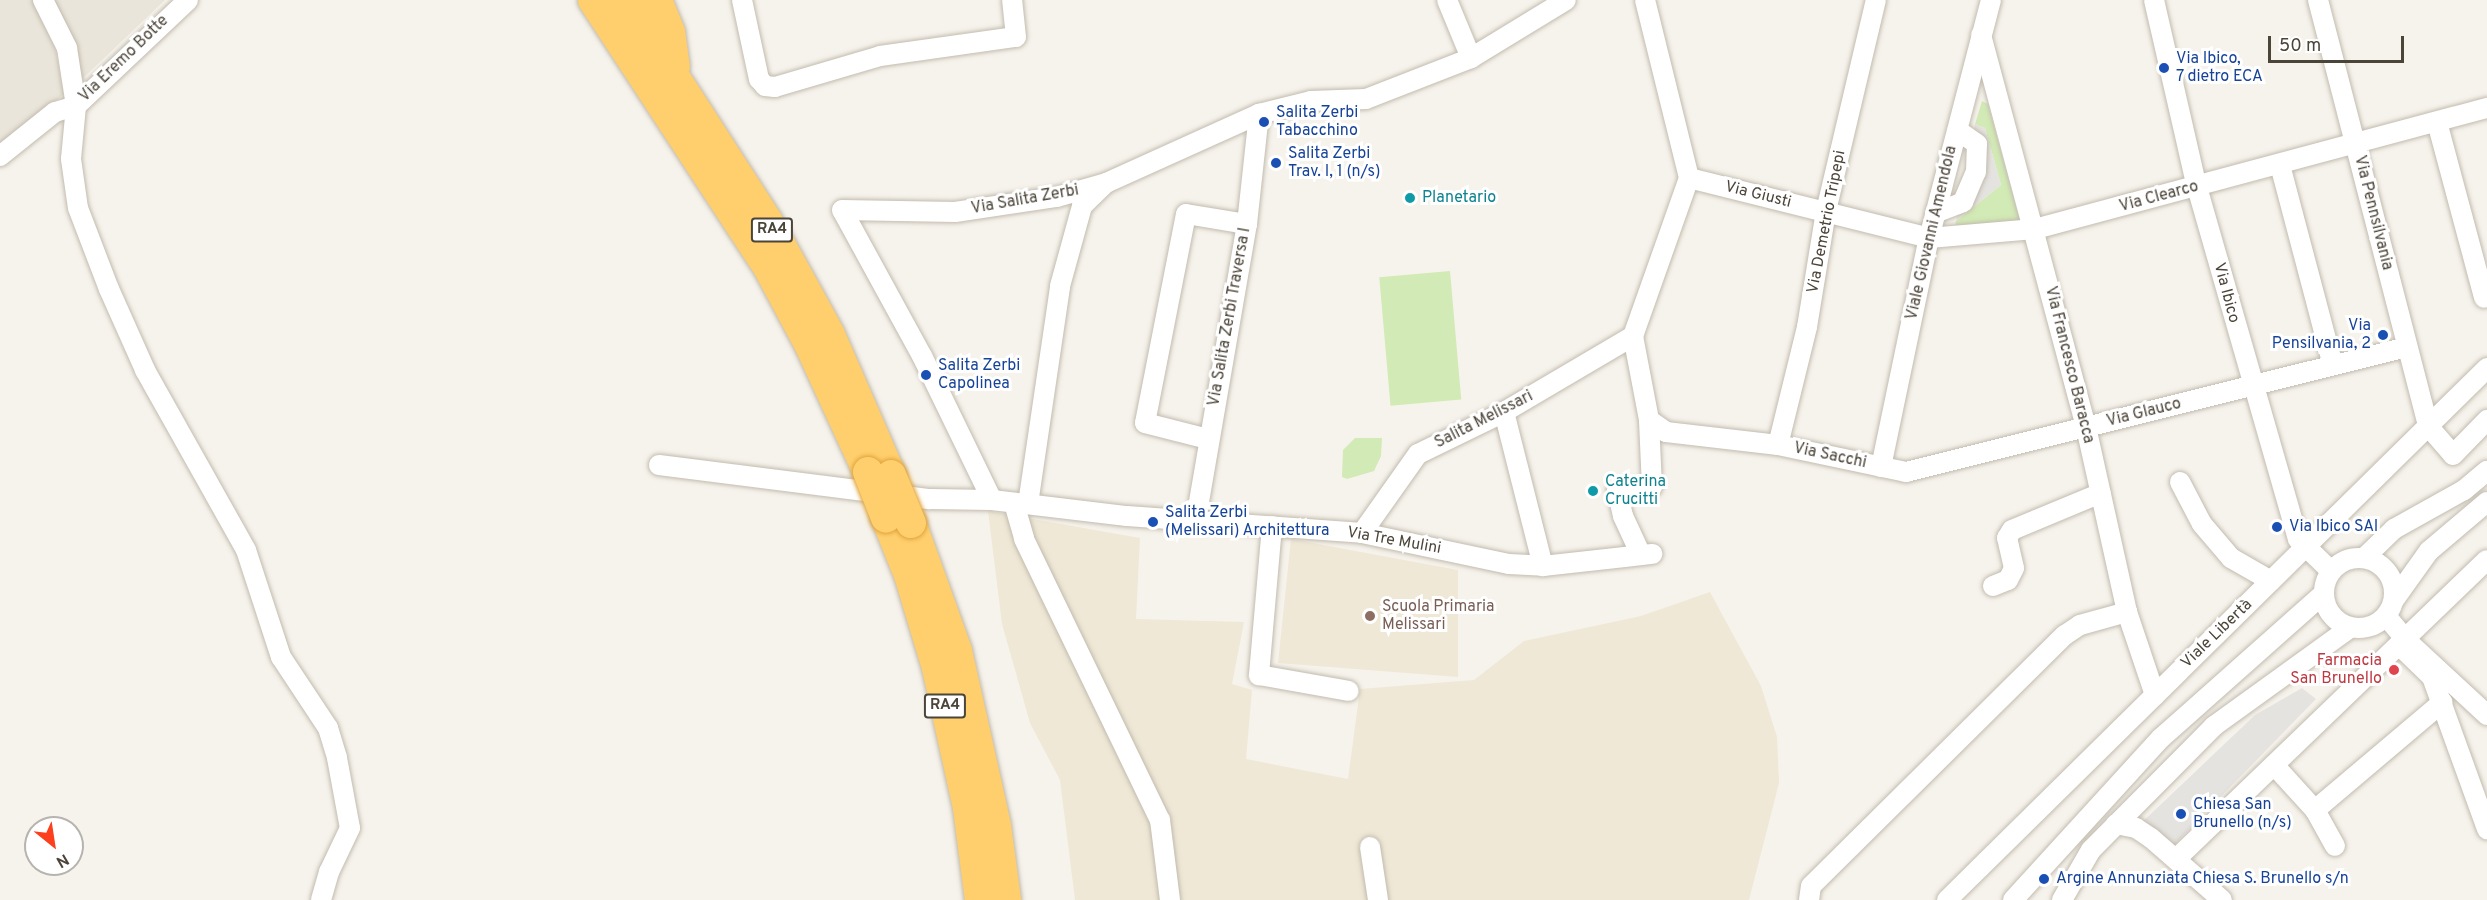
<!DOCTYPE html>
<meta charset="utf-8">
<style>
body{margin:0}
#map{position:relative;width:2487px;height:900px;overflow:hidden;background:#f6f3ec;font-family:Overpass,sans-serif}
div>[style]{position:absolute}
.residential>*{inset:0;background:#eae5da}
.education>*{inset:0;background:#efe8d6}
.green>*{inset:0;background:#d2eab5;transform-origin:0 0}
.parking>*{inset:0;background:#e5e3e0}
.roads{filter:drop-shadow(0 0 2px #c2bbae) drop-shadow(0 0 2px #c2bbae)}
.minor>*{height:20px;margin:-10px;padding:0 10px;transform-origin:10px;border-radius:10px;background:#fff}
.minor>.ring{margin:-10px;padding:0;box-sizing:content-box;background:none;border:20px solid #fff;border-radius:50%}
.highway>*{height:30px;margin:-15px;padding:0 15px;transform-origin:15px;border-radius:15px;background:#ffcf6e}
.bridges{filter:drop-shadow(0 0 2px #e0a43c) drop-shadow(0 0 2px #e0a43c)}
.highway-bridge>*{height:30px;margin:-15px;padding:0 15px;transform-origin:15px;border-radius:15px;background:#ffcf6e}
.dots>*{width:16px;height:16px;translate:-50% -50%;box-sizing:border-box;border:3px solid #fff;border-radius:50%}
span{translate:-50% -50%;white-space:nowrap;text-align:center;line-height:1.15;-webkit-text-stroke:6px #fff;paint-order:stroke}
.shield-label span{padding:2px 4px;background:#fff;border:2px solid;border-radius:4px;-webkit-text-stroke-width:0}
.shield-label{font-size:15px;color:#4b4439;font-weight:700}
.street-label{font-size:16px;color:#4b4439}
.transit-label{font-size:16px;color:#164399}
.left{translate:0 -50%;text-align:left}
.right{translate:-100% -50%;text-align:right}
.culture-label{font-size:16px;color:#0d838f}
.education-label{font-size:16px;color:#785e54}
.health-label{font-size:16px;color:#be3a42}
.north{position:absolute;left:24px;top:816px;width:60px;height:60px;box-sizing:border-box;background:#fff;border:2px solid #b7b4b0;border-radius:50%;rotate:150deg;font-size:16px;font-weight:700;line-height:24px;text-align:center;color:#4b4439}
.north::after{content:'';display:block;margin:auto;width:21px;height:27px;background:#fc3f1d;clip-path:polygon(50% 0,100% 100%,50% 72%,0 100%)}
.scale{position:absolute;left:2268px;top:36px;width:136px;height:27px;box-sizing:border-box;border:3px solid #4b4439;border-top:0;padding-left:8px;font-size:18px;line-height:21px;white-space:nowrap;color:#4b4439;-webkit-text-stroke:4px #fff;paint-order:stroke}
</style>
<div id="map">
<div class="residential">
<div style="clip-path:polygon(0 0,33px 0,55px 48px,64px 94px,0 147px)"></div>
<div style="clip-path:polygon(52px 0,165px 0,80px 81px)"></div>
</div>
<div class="education">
<div style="clip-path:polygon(988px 511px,1140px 538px,1136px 619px,1244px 622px,1232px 684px,1252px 690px,1246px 759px,1348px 779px,1360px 689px,1474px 680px,1524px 641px,1641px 616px,1710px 592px,1761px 686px,1777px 737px,1779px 783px,1749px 900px,1075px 900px,1060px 780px,1030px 723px,1002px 624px)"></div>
<div style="clip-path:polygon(1291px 539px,1458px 570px,1458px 677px,1278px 663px)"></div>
</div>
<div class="green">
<div style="clip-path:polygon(1982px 101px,1988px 104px,2020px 220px,1955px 231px,1956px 221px,2001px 185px,1985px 128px,1975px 124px)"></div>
<div style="left:1450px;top:271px;width:129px;height:71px;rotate:85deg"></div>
<div style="clip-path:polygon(1355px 438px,1382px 438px,1381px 456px,1374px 471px,1347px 479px,1342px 477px,1343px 450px)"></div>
</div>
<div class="parking">
<div style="clip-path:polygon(1975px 124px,1985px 128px,2001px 185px,1956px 221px)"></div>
<div style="clip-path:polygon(2302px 688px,2316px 699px,2167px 852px,2136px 828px,2255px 715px)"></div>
</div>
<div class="roads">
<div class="minor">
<div style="left:43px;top:0;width:54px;rotate:63.4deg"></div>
<div style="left:67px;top:48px;width:59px;rotate:81.2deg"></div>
<div style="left:76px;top:106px;width:53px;rotate:95.4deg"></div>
<div style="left:71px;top:159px;width:49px;rotate:81.9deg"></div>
<div style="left:78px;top:208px;width:87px;rotate:69.1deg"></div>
<div style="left:109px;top:289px;width:89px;rotate:66deg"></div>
<div style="left:145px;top:370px;width:206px;rotate:60.7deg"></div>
<div style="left:246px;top:550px;width:113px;rotate:71.9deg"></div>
<div style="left:281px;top:657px;width:85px;rotate:56.5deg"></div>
<div style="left:328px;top:728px;width:31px;rotate:73deg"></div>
<div style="left:337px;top:758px;width:71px;rotate:79.5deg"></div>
<div style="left:350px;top:828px;width:49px;rotate:115.5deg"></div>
<div style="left:329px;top:872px;width:29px;rotate:106deg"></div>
<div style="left:742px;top:0;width:81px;rotate:77.9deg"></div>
<div style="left:759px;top:79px;width:9px;rotate:49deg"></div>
<div style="left:765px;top:86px;width:10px;rotate:6deg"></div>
<div style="left:775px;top:87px;width:109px;rotate:-16.4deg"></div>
<div style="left:880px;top:56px;width:137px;rotate:-8deg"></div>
<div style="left:1016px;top:37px;width:37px;rotate:-96deg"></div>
<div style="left:1447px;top:0;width:63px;rotate:67.5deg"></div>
<div style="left:1645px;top:0;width:183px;rotate:76.1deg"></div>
<div style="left:1689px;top:178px;width:168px;rotate:109.5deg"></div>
<div style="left:1633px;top:336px;width:86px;rotate:79.2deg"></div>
<div style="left:1649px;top:420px;width:21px;rotate:35deg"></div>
<div style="left:1666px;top:432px;width:113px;rotate:6.6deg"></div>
<div style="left:1778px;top:445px;width:131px;rotate:11.9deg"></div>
<div style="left:1906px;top:472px;width:516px;rotate:-14.01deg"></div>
<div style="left:2154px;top:0;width:192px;rotate:77.1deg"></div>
<div style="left:2197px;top:187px;width:366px;rotate:74deg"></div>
<div style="left:2298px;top:539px;width:46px;rotate:44.1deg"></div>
<div style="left:2318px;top:0;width:440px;rotate:75.5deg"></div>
<div style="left:2428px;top:426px;width:38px;rotate:49deg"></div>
<div style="left:2453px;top:455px;width:49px;rotate:-45.8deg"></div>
<div style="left:1981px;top:35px;width:406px;rotate:75deg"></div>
<div style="left:2086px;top:427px;width:189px;rotate:77.5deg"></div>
<div style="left:2127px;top:612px;width:88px;rotate:71.4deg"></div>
<div style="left:2437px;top:122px;width:182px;rotate:75deg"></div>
<div style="left:0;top:156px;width:70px;rotate:-38.7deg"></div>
<div style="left:55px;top:112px;width:22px;rotate:-16deg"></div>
<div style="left:76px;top:106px;width:154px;rotate:-43.4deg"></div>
<div style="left:2280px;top:165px;width:207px;rotate:75.2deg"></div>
<div style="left:1689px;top:178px;width:247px;rotate:14deg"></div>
<div style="left:1929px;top:238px;width:106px;rotate:-4.9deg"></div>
<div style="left:2035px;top:229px;width:468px;rotate:-15deg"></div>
<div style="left:1935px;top:213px;width:30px;rotate:-21deg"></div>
<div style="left:1963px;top:202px;width:33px;rotate:-67deg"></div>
<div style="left:1976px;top:172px;width:28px;rotate:-88deg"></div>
<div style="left:1977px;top:144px;width:24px;rotate:-145deg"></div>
<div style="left:1504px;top:412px;width:159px;rotate:75.8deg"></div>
<div style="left:1208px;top:439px;width:65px;rotate:-165.7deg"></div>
<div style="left:1145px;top:423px;width:213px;rotate:-78.9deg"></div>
<div style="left:1186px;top:214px;width:62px;rotate:9.3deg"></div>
<div style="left:1778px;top:445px;width:122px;rotate:-76.2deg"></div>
<div style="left:1807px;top:327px;width:118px;rotate:-80.7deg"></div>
<div style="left:1826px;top:211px;width:217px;rotate:-76.7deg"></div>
<div style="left:659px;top:465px;width:273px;rotate:7.2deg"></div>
<div style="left:930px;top:499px;width:62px;rotate:0.9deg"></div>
<div style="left:992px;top:500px;width:136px;rotate:6.8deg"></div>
<div style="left:1127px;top:516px;width:236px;rotate:4.1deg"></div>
<div style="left:1362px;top:533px;width:150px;rotate:11.9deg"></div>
<div style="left:1509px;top:564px;width:34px;rotate:3deg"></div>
<div style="left:1543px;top:566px;width:110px;rotate:-6.3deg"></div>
<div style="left:1881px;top:467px;width:234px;rotate:-78.2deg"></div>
<div style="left:1929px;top:238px;width:246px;rotate:-75.4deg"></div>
<div style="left:2180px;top:482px;width:47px;rotate:62.4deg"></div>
<div style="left:2202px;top:524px;width:45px;rotate:49.5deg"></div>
<div style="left:2231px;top:558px;width:46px;rotate:29.9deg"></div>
<div style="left:992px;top:500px;width:160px;rotate:-115.9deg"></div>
<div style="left:922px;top:356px;width:166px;rotate:-118.7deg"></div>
<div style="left:842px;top:210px;width:113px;rotate:1deg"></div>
<div style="left:955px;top:212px;width:103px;rotate:-8.4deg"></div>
<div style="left:1057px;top:197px;width:51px;rotate:-15.9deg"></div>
<div style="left:1106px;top:183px;width:168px;rotate:-24.3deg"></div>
<div style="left:1259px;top:114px;width:54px;rotate:-14deg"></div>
<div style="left:1311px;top:101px;width:55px;rotate:-2.1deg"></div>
<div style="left:1366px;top:99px;width:113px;rotate:-21.3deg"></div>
<div style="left:1471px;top:58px;width:111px;rotate:-31.4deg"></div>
<div style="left:1014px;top:503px;width:37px;rotate:74deg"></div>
<div style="left:1024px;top:539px;width:312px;rotate:64.2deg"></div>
<div style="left:1160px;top:820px;width:81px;rotate:82.9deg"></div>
<div style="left:1028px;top:504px;width:220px;rotate:-81.6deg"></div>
<div style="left:1060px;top:286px;width:83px;rotate:-74.6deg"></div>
<div style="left:1082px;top:206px;width:30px;rotate:-44deg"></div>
<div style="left:1196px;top:519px;width:299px;rotate:-80.2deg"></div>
<div style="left:1247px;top:224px;width:111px;rotate:-83.8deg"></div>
<div style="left:1272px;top:526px;width:150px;rotate:95deg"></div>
<div style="left:1259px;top:675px;width:91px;rotate:10.1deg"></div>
<div style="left:1362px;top:533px;width:97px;rotate:-54.7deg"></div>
<div style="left:1418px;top:454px;width:96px;rotate:-26deg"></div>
<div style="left:1504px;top:412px;width:150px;rotate:-30.5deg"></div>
<div style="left:1641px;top:555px;width:43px;rotate:-114.8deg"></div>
<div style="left:1623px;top:516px;width:26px;rotate:-103deg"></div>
<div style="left:1617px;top:491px;width:35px;rotate:-7deg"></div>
<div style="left:1652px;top:487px;width:67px;rotate:-92.6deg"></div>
<div class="ring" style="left:2324px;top:558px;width:50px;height:50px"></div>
<div style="left:2364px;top:558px;width:42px;rotate:-44deg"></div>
<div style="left:2394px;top:529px;width:80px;rotate:-29.1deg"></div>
<div style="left:2464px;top:490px;width:30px;rotate:-40deg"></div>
<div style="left:1993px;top:586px;width:16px;rotate:-22deg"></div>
<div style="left:2008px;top:580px;width:13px;rotate:-63deg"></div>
<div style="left:2014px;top:568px;width:31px;rotate:-103deg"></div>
<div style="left:2007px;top:538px;width:9px;rotate:-58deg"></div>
<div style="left:2012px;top:530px;width:96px;rotate:-22.6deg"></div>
<div style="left:2394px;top:600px;width:60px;rotate:-54.5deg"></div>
<div style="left:2429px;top:551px;width:76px;rotate:-40.2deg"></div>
<div style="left:2386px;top:616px;width:30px;rotate:50deg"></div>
<div style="left:2405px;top:639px;width:112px;rotate:42.8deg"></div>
<div style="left:2399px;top:645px;width:46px;rotate:44.1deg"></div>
<div style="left:2432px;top:677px;width:162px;rotate:70.1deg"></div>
<div style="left:2274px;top:765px;width:61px;rotate:47.7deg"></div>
<div style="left:2315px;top:810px;width:41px;rotate:60.9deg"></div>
<div style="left:2315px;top:810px;width:167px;rotate:-40.2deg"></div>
<div style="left:2116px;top:824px;width:20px;rotate:11deg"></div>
<div style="left:2136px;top:828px;width:18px;rotate:34deg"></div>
<div style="left:2151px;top:838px;width:94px;rotate:41.1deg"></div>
<div style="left:1370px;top:847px;width:54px;rotate:81.4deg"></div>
<div style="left:2176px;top:859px;width:431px;rotate:-43.9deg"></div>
<div style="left:1809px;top:900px;width:14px;rotate:-82deg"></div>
<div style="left:1811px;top:886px;width:357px;rotate:-44.7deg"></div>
<div style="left:2065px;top:635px;width:18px;rotate:-34deg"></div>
<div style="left:2080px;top:625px;width:49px;rotate:-15.5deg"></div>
<div style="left:1947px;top:900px;width:758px;rotate:-44.57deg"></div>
<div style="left:2013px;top:900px;width:219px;rotate:-47.6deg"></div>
<div style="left:2161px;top:738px;width:217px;rotate:-41.6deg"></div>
<div style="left:2062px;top:900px;width:58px;rotate:-59.9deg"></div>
<div style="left:2091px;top:850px;width:175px;rotate:-45.2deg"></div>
<div style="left:2214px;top:726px;width:168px;rotate:-35.8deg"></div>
</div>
<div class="highway">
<div style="left:593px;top:0;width:324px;rotate:56.8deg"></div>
<div style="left:770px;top:271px;width:85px;rotate:61.9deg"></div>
<div style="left:810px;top:346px;width:139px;rotate:65.3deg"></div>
<div style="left:625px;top:0;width:264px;rotate:57.2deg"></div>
<div style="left:768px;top:222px;width:129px;rotate:61.2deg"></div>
<div style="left:830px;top:335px;width:153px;rotate:66.5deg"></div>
<div style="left:657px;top:0;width:35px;rotate:68deg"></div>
<div style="left:670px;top:32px;width:35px;rotate:82deg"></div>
<div style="left:886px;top:518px;width:61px;rotate:68deg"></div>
<div style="left:909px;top:575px;width:97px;rotate:73.2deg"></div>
<div style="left:937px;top:668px;width:143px;rotate:77.5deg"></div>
<div style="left:968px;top:808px;width:93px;rotate:82.6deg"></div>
<div style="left:911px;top:523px;width:136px;rotate:70.2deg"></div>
<div style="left:957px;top:651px;width:179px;rotate:77.4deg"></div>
<div style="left:996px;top:826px;width:75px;rotate:82.3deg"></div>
</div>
</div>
<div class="bridges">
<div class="highway-bridge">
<div style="left:868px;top:472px;width:49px;rotate:68.6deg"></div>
<div style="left:891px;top:475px;width:52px;rotate:67.4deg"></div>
</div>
</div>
<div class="dots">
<div style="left:2164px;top:68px;background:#1a4fb4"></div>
<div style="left:1264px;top:122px;background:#1a4fb4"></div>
<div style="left:1276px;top:163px;background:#1a4fb4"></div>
<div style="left:1410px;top:198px;background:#0f9aa8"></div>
<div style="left:2383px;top:335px;background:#1a4fb4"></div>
<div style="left:926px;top:375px;background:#1a4fb4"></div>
<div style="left:1593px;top:491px;background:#0f9aa8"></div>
<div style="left:1153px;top:522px;background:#1a4fb4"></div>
<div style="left:2277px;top:527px;background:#1a4fb4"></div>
<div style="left:1370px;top:616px;background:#8d6e63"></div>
<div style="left:2394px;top:670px;background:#e0444e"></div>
<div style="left:2181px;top:814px;background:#1a4fb4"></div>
<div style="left:2044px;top:879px;background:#1a4fb4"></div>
</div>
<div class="shield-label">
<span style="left:772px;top:230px">RA4</span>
<span style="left:945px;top:706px">RA4</span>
</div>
<div class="street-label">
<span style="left:124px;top:59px;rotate:-44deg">Via Eremo Botte</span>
<span style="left:1758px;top:195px;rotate:14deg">Via Giusti</span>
<span style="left:2159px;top:197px;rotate:-15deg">Via Clearco</span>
<span style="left:1025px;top:200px;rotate:-10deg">Via Salita Zerbi</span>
<span style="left:2373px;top:213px;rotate:76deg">Via Pennsilvania</span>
<span style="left:1827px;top:222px;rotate:-79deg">Via Demetrio Tripepi</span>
<span style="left:1932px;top:233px;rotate:-77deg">Viale Giovanni Amendola</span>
<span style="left:2226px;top:293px;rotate:75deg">Via Ibico</span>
<span style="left:1230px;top:317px;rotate:-80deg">Via Salita Zerbi Traversa I</span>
<span style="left:2069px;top:365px;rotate:76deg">Via Francesco Baracca</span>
<span style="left:2144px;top:413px;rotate:-14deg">Via Glauco</span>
<span style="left:1484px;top:420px;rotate:-27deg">Salita Melissari</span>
<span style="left:1830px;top:456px;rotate:12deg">Via Sacchi</span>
<span style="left:1394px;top:541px;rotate:10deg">Via Tre Mulini</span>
<span style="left:2217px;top:634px;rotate:-44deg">Viale Libertà</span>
</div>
<div class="transit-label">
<span class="left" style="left:2176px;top:68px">Via Ibico,<br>7 dietro ECA</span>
<span class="left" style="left:1276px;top:122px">Salita Zerbi<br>Tabacchino</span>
<span class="left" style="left:1288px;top:163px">Salita Zerbi<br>Trav. I, 1 (n/s)</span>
<span class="right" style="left:2371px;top:335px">Via<br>Pensilvania, 2</span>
<span class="left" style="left:938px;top:375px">Salita Zerbi<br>Capolinea</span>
<span class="left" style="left:1165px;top:522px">Salita Zerbi<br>(Melissari) Architettura</span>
<span class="left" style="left:2289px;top:527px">Via Ibico SAI</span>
<span class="left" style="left:2193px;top:814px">Chiesa San<br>Brunello (n/s)</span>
<span class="left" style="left:2056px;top:879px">Argine Annunziata Chiesa S. Brunello s/n</span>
</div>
<div class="culture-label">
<span class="left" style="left:1422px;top:198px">Planetario</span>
<span class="left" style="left:1605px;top:491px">Caterina<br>Crucitti</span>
</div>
<div class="education-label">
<span class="left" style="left:1382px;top:616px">Scuola Primaria<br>Melissari</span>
</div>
<div class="health-label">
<span class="right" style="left:2382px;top:670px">Farmacia<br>San Brunello</span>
</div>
<div class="north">N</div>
<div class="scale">50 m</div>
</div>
